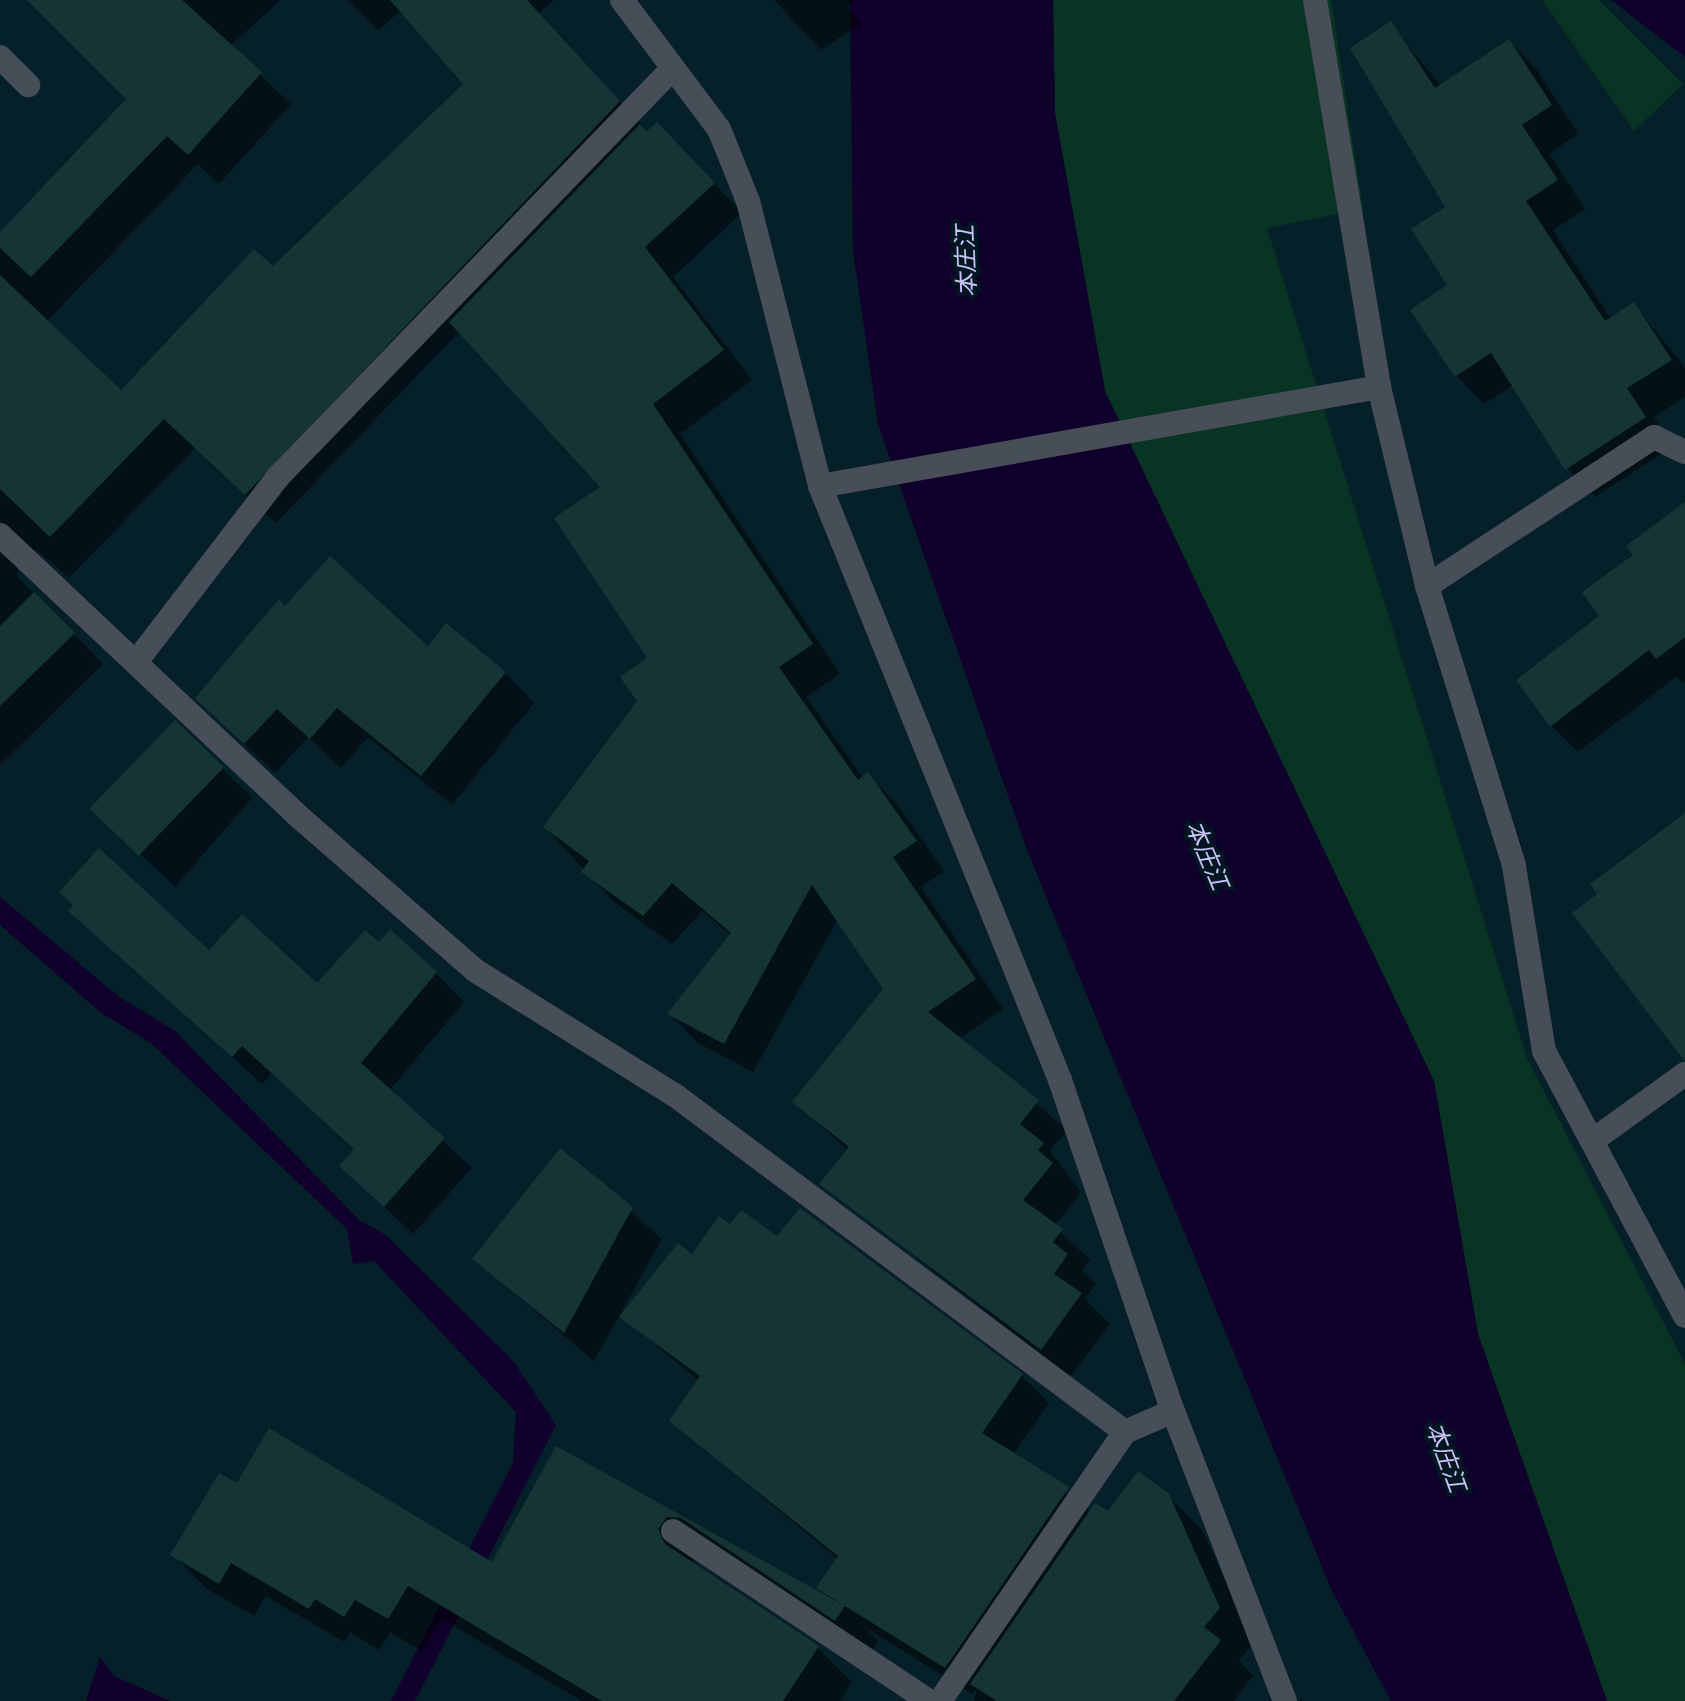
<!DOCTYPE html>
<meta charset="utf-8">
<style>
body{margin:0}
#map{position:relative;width:1685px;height:1701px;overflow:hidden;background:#06202a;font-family:"Titillium Web","Noto Sans JP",sans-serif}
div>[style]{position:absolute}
.green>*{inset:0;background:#093322}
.water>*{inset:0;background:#10002c}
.shadow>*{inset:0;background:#0007}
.building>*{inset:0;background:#153534;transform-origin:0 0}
.lane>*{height:24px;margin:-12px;padding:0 12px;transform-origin:12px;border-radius:12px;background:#484e57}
.street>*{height:24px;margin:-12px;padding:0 12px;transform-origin:12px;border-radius:12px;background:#484e57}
span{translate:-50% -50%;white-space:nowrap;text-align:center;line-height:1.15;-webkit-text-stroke:8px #001721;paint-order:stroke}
.water-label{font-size:24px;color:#cbc3f5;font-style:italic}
</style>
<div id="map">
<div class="green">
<div style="clip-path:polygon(1053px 0,1331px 0,1363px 209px,1267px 228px,1527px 1058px,1685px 1364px,1685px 1701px,1607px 1701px,1598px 1684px,1478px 1334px,1434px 1081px,1105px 391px,1055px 113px)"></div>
<div style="clip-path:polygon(1542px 0,1599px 0,1683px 84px,1634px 131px)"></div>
</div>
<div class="water">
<div style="clip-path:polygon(850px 0,1053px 0,1055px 113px,1105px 391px,1434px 1081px,1478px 1334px,1607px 1701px,1391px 1701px,1332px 1591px,1027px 850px,878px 424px,853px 251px)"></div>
<div style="clip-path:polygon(1611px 0,1685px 0,1685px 57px)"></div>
<div style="clip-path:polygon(0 897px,118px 996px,175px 1031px,359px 1220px,386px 1235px,514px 1362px,556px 1425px,415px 1701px,391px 1701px,513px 1463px,516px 1412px,374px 1261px,353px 1264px,347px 1229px,151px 1043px,100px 1012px,0 925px)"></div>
<div style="clip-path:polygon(100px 1657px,114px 1676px,170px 1701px,86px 1701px)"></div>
</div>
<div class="shadow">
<div style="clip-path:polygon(29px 0,281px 0,230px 46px,291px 104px,219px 184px,198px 164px,46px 322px,121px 393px,273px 269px,466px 84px,402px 10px,378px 30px,347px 0,554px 0,539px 13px,648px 132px,686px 153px,742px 213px,673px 277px,752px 380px,680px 434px,840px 674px,806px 697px,863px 778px,868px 775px,897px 804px,944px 871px,921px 887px,1003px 1009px,959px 1039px,1067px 1130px,1050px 1151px,1081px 1193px,1054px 1226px,1090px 1260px,1082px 1271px,1096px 1284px,1085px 1299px,1110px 1324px,1070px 1377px,822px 1184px,849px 1151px,795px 1102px,885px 989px,838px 919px,753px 1072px,698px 1043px,669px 1014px,732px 936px,702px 911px,672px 944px,613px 901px,545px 827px,639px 701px,650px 658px,603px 488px,460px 331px,276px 523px,195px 448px,69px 578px,36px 550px,19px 554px,18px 577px,103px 664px,0 765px,0 235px,128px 99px)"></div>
<div style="clip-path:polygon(774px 0,856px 0,848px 6px,861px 24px,821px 50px)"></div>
<div style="clip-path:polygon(1390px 24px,1441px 86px,1509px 41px,1537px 70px,1578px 134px,1549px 154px,1585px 209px,1553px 230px,1611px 319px,1634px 304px,1685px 368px,1685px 397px,1654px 417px,1673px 446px,1595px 497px,1567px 468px,1513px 385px,1484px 404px,1456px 375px,1448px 208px)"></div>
<div style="clip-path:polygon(1685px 505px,1685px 684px,1676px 677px,1578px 752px,1551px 725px,1636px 556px)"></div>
<div style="clip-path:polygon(285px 608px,505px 673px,534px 703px,452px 805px,368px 737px,341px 768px,308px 737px,275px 773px,227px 728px)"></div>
<div style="clip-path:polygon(222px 768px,252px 798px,175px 887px,96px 812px)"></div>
<div style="clip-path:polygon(380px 945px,436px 973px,464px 1002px,389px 1091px,472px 1168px,413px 1234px,342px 1166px,356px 1150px,272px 1073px,262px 1084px,170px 1000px,209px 953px,317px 985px)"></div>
<div style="clip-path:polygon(560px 1151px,662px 1239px,594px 1361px,474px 1259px)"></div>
<div style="clip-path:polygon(731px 1226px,778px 1239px,1022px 1376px,1049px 1403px,1013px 1455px,1091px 1512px,1109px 1514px,1168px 1496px,1203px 1531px,1253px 1643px,1239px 1661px,1253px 1675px,1234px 1701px,974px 1701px,977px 1688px,972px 1694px,865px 1627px,878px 1642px,870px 1654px,693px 1557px,695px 1566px,818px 1648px,852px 1682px,840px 1701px,582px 1701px,442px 1619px,423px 1652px,390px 1632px,379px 1650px,350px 1632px,344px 1642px,266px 1596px,254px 1616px,207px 1589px,173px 1554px,237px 1486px,492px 1565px,557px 1448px,830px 1598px,819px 1587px,838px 1559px,671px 1421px,699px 1381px,622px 1316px)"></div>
</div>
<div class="building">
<div style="clip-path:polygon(27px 0,182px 0,262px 72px,188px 155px,167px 136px,31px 277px,0 248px,0 232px,126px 99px)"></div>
<div style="clip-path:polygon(390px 0,527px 0,620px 101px,245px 495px,164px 419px,50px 537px,0 489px,0 275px,121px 390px,254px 249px,273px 266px,463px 84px)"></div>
<div style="clip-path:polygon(1391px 21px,1435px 88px,1509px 39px,1552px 105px,1522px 125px,1558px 180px,1526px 201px,1605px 321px,1634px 302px,1672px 360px,1627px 388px,1646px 417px,1565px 470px,1491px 353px,1455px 377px,1410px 310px,1447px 285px,1411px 229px,1445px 207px,1350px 48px)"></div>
<div style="clip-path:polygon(657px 122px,715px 183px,645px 247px,724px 350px,653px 404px,813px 644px,779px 667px,858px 780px,868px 772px,917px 841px,893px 857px,976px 979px,928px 1012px,1039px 1100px,1020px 1124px,1044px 1143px,1038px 1150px,1053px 1163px,1023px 1200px,1063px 1229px,1053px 1242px,1068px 1254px,1054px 1274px,1082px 1293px,1041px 1350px,819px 1184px,849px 1147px,792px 1102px,883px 989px,812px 885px,724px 1044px,667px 1014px,731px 933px,672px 883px,643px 916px,581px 872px,589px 861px,543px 827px,637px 701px,620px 677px,647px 658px,554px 518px,600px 487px,449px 322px,640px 124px,647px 131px)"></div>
<div style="clip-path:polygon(1685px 502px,1685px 637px,1656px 659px,1649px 650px,1550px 727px,1516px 680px,1599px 616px,1582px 592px,1633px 555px,1626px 546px)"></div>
<div style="clip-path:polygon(330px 556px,428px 646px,446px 623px,506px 672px,421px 776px,337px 708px,310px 739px,277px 709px,244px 744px,195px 698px,279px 599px,285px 606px)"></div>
<div style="clip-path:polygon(34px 592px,75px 633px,0 706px,0 626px)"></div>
<div style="left:175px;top:720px;width:68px;height:123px;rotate:44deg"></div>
<div style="clip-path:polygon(1685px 813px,1685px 1059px,1683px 1059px,1572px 913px,1597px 894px,1590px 884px)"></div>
<div style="clip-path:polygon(99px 848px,209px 950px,242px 914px,317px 983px,365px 930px,379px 942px,390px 929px,437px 972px,361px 1063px,445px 1138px,384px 1207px,339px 1166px,354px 1149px,242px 1046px,232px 1057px,68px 911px,73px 905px,59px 892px)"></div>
<div style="clip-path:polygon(560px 1148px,633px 1207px,564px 1333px,472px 1259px)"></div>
<div style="clip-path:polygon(800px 1208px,1023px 1374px,982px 1433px,1069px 1487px,945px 1668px,816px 1588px,838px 1556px,669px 1421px,700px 1376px,619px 1317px,678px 1243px,692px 1254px,719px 1216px,730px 1224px,741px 1210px,777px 1236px)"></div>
<div style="clip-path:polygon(269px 1428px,492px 1562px,556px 1446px,845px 1606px,835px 1621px,681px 1518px,667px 1517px,658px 1529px,665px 1544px,819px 1646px,783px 1701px,602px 1701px,408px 1586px,388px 1619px,355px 1600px,344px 1617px,315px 1599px,309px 1609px,231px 1563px,219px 1584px,170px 1555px,219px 1473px,237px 1483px)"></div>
<div style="clip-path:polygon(1138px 1471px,1169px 1494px,1220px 1608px,1204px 1627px,1221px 1640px,1174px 1701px,997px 1701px,970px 1684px,1095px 1503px,1108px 1511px)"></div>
</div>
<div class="lane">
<div style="left:0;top:57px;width:40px;rotate:45deg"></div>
</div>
<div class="street">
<div style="left:622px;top:0;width:161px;rotate:53.1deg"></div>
<div style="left:719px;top:129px;width:78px;rotate:68.1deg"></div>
<div style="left:748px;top:201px;width:294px;rotate:75.8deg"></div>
<div style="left:820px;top:486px;width:641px;rotate:68deg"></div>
<div style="left:1060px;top:1080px;width:350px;rotate:71.2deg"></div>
<div style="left:1173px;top:1411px;width:311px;rotate:68.9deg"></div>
<div style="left:1315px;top:0;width:392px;rotate:80.6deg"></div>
<div style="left:1379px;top:387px;width:205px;rotate:76.4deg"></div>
<div style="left:1427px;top:586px;width:293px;rotate:72.7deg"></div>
<div style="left:1514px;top:866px;width:187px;rotate:80.8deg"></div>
<div style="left:1544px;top:1051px;width:300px;rotate:62deg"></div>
<div style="left:820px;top:486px;width:568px;rotate:-10.04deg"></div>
<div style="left:0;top:535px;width:408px;rotate:43.3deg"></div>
<div style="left:297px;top:815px;width:237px;rotate:41.1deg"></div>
<div style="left:476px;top:971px;width:236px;rotate:32deg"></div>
<div style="left:676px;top:1096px;width:561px;rotate:36.81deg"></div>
<div style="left:1427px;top:586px;width:272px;rotate:-33.3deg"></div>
<div style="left:1654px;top:437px;width:34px;rotate:26deg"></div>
<div style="left:136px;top:662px;width:233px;rotate:-52.5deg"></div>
<div style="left:278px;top:477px;width:567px;rotate:-46deg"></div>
<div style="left:1592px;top:1141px;width:115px;rotate:-35.8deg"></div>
<div style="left:673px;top:1531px;width:307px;rotate:33.6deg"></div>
<div style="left:940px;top:1701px;width:326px;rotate:-55.5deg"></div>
<div style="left:1125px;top:1432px;width:52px;rotate:-23.6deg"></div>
</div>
<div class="water-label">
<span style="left:966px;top:261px;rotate:-92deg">本庄江</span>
<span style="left:1207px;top:855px;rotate:67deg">本庄江</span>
<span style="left:1446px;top:1457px;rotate:70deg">本庄江</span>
</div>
</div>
